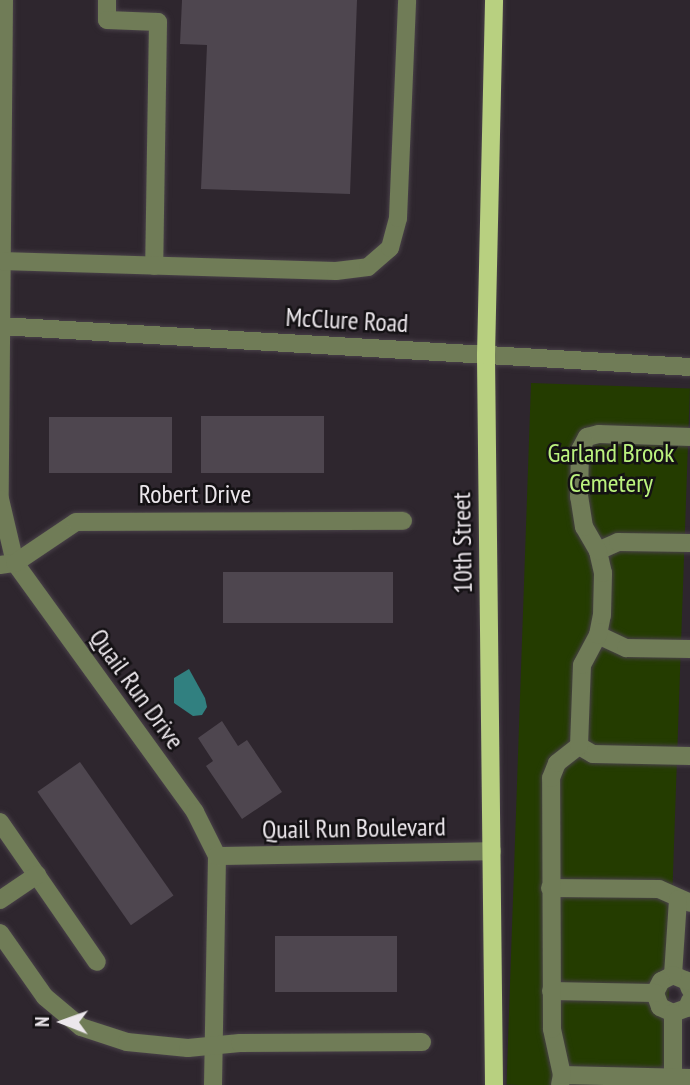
<!DOCTYPE html>
<style>
body{margin:0}
#map{position:relative;width:690px;height:1085px;overflow:hidden;background:#2e262e;font-family:"PT Sans Narrow",sans-serif}
div>[style]{position:absolute}
.green>*{inset:0;background:#243c00;transform-origin:0 0}
.water>*{inset:0;background:#318080}
.building>*{inset:0;background:#4e464f;transform-origin:0 0}
.roads{filter:drop-shadow(0 0 2px #494149) drop-shadow(0 0 2px #494149)}
.minor>*{height:18px;margin:-9px;padding:0 9px;transform-origin:9px;border-radius:9px;background:#707c57}
.major>*{height:18px;margin:-9px;padding:0 9px;transform-origin:9px;border-radius:9px;background:#b8d080}
span{translate:-50% -50%;white-space:nowrap;text-align:center;line-height:1.15;-webkit-text-stroke:5px #141114;paint-order:stroke}
.street-label{font-size:26px;color:#ece7ec}
.park-label{font-size:26px;color:#bbf27e}
.north{position:absolute;left:28px;top:987px;width:70px;height:70px;-webkit-text-stroke:5px #141114;paint-order:stroke;rotate:271deg;font-size:19px;font-weight:700;line-height:28px;text-align:center;color:#ece7ec}
.north::after{content:'';display:block;margin:auto;width:24px;height:32px;background:#ece7ec;clip-path:polygon(50% 0,100% 100%,50% 72%,0 100%)}
</style>
<div id="map">
<div class="green">
<div style="left:531px;top:383px;width:159px;height:702px;rotate:2deg"></div>
</div>
<div class="water">
<div style="clip-path:polygon(189px 669px,205px 698px,207px 707px,202px 715px,193px 716px,174px 703px,174px 678px)"></div>
</div>
<div class="building">
<div style="clip-path:polygon(182px 0,357px 0,350px 194px,201px 189px,207px 45px,180px 44px)"></div>
<div style="left:201px;top:416px;width:123px;height:57px"></div>
<div style="left:172px;top:417px;width:56px;height:123px;rotate:90deg"></div>
<div style="left:393px;top:572px;width:51px;height:170px;rotate:90deg"></div>
<div style="clip-path:polygon(222px 721px,238px 746px,247px 740px,282px 792px,242px 819px,206px 766px,213px 761px,198px 738px)"></div>
<div style="left:80px;top:762px;width:163px;height:52px;rotate:55deg"></div>
<div style="left:275px;top:936px;width:122px;height:56px"></div>
</div>
<div class="roads">
<div class="minor">
<div style="left:4px;top:0;width:499px;rotate:90.5deg"></div>
<div style="left:0;top:499px;width:66px;rotate:76.8deg"></div>
<div style="left:15px;top:563px;width:307px;rotate:54.1deg"></div>
<div style="left:195px;top:812px;width:49px;rotate:63.4deg"></div>
<div style="left:217px;top:856px;width:229px;rotate:91deg"></div>
<div style="left:107px;top:0;width:20px;rotate:90deg"></div>
<div style="left:107px;top:20px;width:51px;rotate:2.2deg"></div>
<div style="left:158px;top:22px;width:244px;rotate:90.9deg"></div>
<div style="left:1px;top:261px;width:335px;rotate:1.7deg"></div>
<div style="left:336px;top:271px;width:32px;rotate:-7deg"></div>
<div style="left:368px;top:267px;width:29px;rotate:-41deg"></div>
<div style="left:390px;top:248px;width:31px;rotate:-75deg"></div>
<div style="left:398px;top:218px;width:218px;rotate:-87.6deg"></div>
<div style="left:0;top:326px;width:691px;rotate:3.4deg"></div>
<div style="left:598px;top:551px;width:22px;rotate:-24deg"></div>
<div style="left:618px;top:542px;width:72px;rotate:0.8deg"></div>
<div style="left:0;top:565px;width:15px;rotate:-8deg"></div>
<div style="left:15px;top:563px;width:73px;rotate:-33.9deg"></div>
<div style="left:76px;top:522px;width:327px;rotate:-0.2deg"></div>
<div style="left:598px;top:635px;width:31px;rotate:25deg"></div>
<div style="left:626px;top:648px;width:64px;rotate:0.9deg"></div>
<div style="left:579px;top:746px;width:16px;rotate:30deg"></div>
<div style="left:593px;top:754px;width:97px;rotate:1.2deg"></div>
<div style="left:0;top:822px;width:170px;rotate:55.3deg"></div>
<div style="left:217px;top:856px;width:275px;rotate:-1deg"></div>
<div style="left:550px;top:888px;width:109px;rotate:0.5deg"></div>
<div style="left:659px;top:889px;width:34px;rotate:24deg"></div>
<div style="left:0;top:900px;width:45px;rotate:-34deg"></div>
<div style="left:0;top:933px;width:78px;rotate:54.9deg"></div>
<div style="left:45px;top:997px;width:47px;rotate:39.8deg"></div>
<div style="left:81px;top:1027px;width:48px;rotate:18.1deg"></div>
<div style="left:127px;top:1042px;width:61px;rotate:5.6deg"></div>
<div style="left:188px;top:1048px;width:52px;rotate:-5.5deg"></div>
<div style="left:240px;top:1043px;width:182px;rotate:-0.3deg"></div>
<div style="left:673px;top:975px;width:76px;rotate:-86.2deg"></div>
<div style="left:690px;top:989px;width:9px;rotate:-111deg"></div>
<div style="left:687px;top:981px;width:15px;rotate:-157deg"></div>
<div style="left:673px;top:975px;width:13px;rotate:153deg"></div>
<div style="left:661px;top:981px;width:13px;rotate:117deg"></div>
<div style="left:655px;top:993px;width:15px;rotate:70deg"></div>
<div style="left:660px;top:1007px;width:14px;rotate:25deg"></div>
<div style="left:673px;top:1013px;width:15px;rotate:-20deg"></div>
<div style="left:687px;top:1008px;width:8px;rotate:-67deg"></div>
<div style="left:551px;top:991px;width:104px;rotate:1.1deg"></div>
<div style="left:673px;top:1013px;width:72px;rotate:90deg"></div>
<div style="left:562px;top:1075px;width:128px;rotate:1.3deg"></div>
<div style="left:560px;top:1085px;width:10px;rotate:-79deg"></div>
<div style="left:562px;top:1075px;width:47px;rotate:-102.3deg"></div>
<div style="left:552px;top:1029px;width:251px;rotate:-90.2deg"></div>
<div style="left:551px;top:778px;width:16px;rotate:-68deg"></div>
<div style="left:557px;top:763px;width:28px;rotate:-38deg"></div>
<div style="left:579px;top:746px;width:81px;rotate:-87.9deg"></div>
<div style="left:582px;top:665px;width:34px;rotate:-62deg"></div>
<div style="left:598px;top:635px;width:20px;rotate:-79deg"></div>
<div style="left:602px;top:615px;width:42px;rotate:-88.6deg"></div>
<div style="left:603px;top:573px;width:23px;rotate:-103deg"></div>
<div style="left:598px;top:551px;width:28px;rotate:-120deg"></div>
<div style="left:584px;top:527px;width:30px;rotate:-99deg"></div>
<div style="left:579px;top:497px;width:47px;rotate:-88.8deg"></div>
<div style="left:580px;top:450px;width:15px;rotate:-62deg"></div>
<div style="left:587px;top:437px;width:12px;rotate:-14deg"></div>
<div style="left:599px;top:434px;width:91px;rotate:1.9deg"></div>
</div>
<div class="major">
<div style="left:494px;top:1085px;width:730px;rotate:-90.63deg"></div>
<div style="left:486px;top:355px;width:355px;rotate:-88.7deg"></div>
</div>
</div>
<div class="street-label">
<span style="left:347px;top:320px;rotate:3deg">McClure Road</span>
<span style="left:195px;top:494px">Robert Drive</span>
<span style="left:462px;top:543px;rotate:-91deg">10th Street</span>
<span style="left:137px;top:689px;rotate:54deg">Quail Run Drive</span>
<span style="left:354px;top:828px;rotate:-1deg">Quail Run Boulevard</span>
</div>
<div class="park-label">
<span style="left:611px;top:468px">Garland Brook<br>Cemetery</span>
</div>
<div class="north">N</div>
</div>
